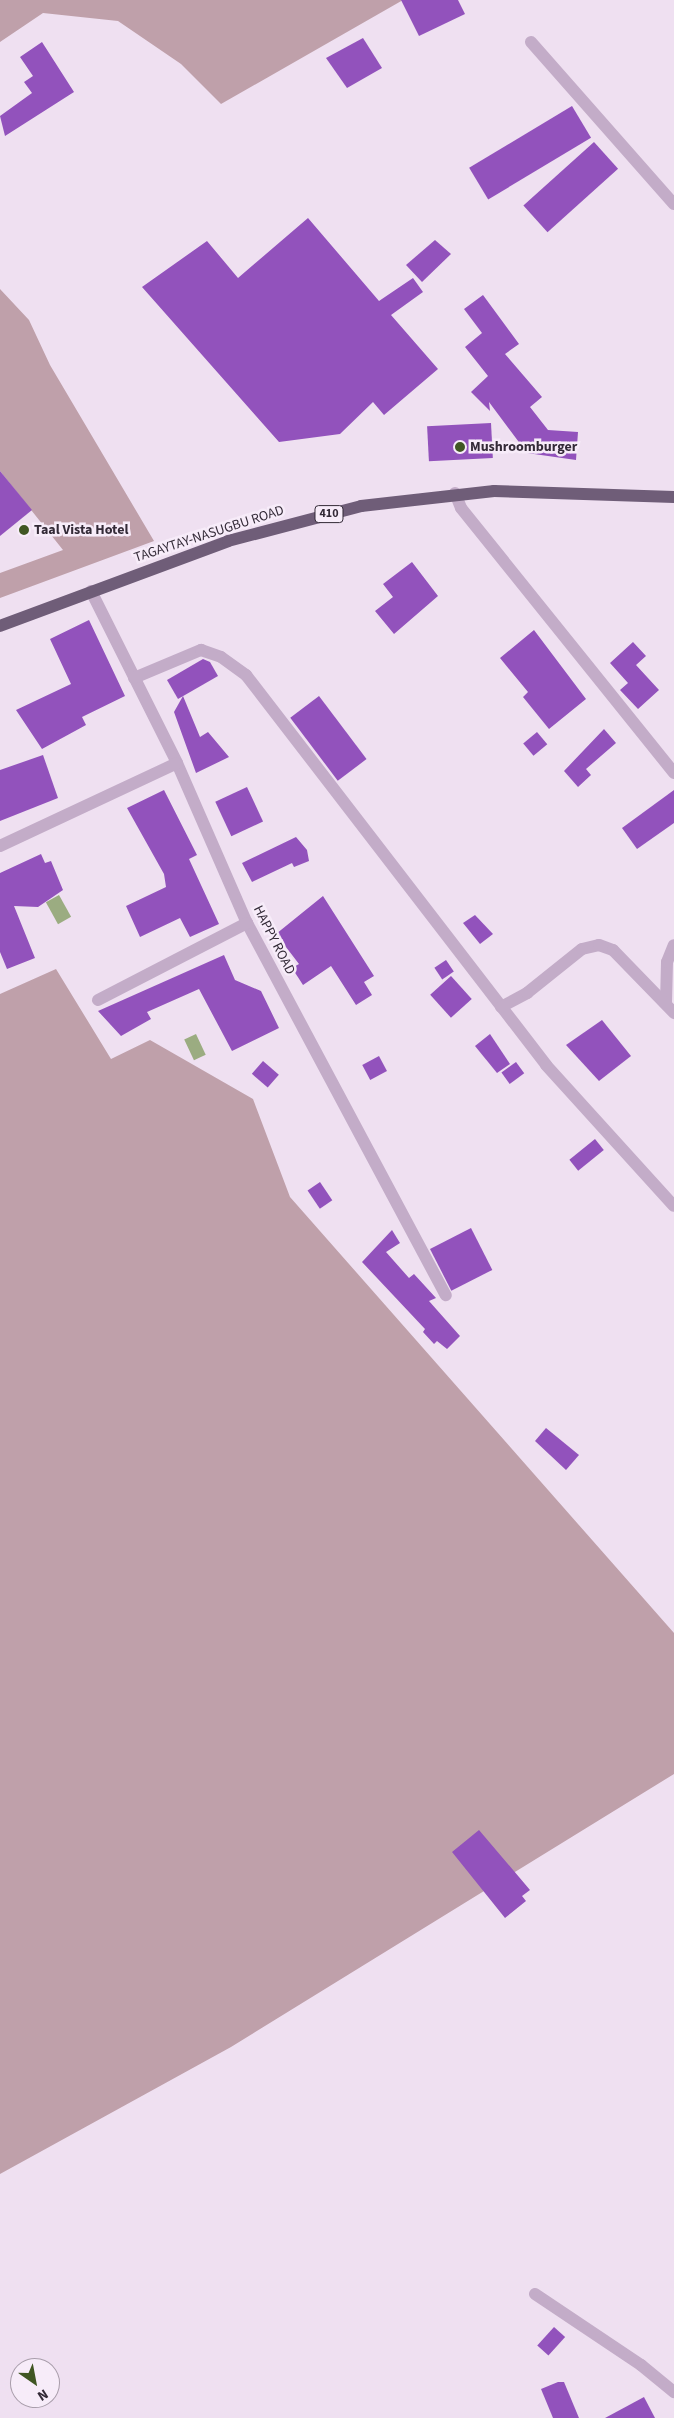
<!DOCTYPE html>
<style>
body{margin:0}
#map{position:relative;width:674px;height:2418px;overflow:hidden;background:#efe0f1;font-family:"Source Sans 3",sans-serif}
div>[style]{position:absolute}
.green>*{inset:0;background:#bfa0aa}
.water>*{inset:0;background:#9bac81;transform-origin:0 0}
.building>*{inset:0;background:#9252bc;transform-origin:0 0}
.street>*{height:12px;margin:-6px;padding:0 6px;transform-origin:6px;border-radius:6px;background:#c3acc8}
.primary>*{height:12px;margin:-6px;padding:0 6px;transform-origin:6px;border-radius:6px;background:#6f5d78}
.dots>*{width:14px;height:14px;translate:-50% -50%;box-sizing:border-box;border:2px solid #f7ecf9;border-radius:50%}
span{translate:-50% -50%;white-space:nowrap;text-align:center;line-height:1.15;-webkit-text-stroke:5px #f7ecf9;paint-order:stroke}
.shield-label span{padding:1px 4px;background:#f7ecf9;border:1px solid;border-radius:4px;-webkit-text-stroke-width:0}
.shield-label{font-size:12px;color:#332a37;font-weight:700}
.poi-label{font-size:14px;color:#332a37;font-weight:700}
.left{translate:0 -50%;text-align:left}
.street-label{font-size:14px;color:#332a37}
.north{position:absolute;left:10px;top:2358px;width:50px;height:50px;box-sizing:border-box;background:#f7ecf9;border:1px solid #a99eab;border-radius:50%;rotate:147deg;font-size:14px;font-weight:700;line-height:20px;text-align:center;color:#332a37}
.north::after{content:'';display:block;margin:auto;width:18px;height:22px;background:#405623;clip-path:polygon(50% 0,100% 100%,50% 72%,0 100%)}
</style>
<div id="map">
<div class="green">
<div style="clip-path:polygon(0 0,403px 0,221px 104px,181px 64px,118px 21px,43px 13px,0 42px)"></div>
<div style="clip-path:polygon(0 289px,29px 320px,50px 365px,154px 541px,0 598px,0 573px,63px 550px,0 471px)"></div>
<div style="clip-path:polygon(56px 969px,111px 1059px,150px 1040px,253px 1099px,290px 1197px,674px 1633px,674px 1774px,231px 2047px,0 2174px,0 994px)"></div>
</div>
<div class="water">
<div style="left:59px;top:895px;width:25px;height:15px;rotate:61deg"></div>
<div style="left:196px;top:1034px;width:23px;height:13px;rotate:65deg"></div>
</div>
<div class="building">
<div style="clip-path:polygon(401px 0,458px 0,465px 14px,419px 36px)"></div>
<div style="clip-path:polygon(363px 38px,382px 68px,347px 88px,326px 58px)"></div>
<div style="clip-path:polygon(42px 42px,74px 92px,5px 136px,0 116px,32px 93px,24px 82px,33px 76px,20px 57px)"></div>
<div style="left:572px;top:106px;width:37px;height:120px;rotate:59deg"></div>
<div style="left:594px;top:142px;width:36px;height:95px;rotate:48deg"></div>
<div style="clip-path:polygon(308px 218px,379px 301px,413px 278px,423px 292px,391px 315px,438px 369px,384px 415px,373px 402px,340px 434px,279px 442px,142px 287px,207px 241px,238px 278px)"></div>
<div style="clip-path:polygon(435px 240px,451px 254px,422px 282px,406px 265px)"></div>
<div style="clip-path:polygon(483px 295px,519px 344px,505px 354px,542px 397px,530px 407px,548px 430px,578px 432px,576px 460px,527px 453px,489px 402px,490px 411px,471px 392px,488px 376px,465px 347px,482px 333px,464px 309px)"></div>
<div style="left:491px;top:423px;width:35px;height:64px;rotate:87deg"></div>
<div style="clip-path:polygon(0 471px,32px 510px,0 536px)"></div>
<div style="clip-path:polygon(412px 562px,438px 596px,394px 634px,375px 611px,393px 597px,383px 584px)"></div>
<div style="clip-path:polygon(89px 620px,125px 696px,82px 717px,86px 725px,42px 749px,16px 710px,71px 684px,50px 639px)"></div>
<div style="clip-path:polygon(534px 630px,586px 699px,549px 729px,523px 697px,528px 692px,500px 658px)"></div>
<div style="clip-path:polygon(633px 642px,646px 656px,636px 665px,659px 690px,638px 709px,620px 690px,628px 683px,610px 663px)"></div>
<div style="clip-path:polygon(203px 659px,210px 662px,218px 676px,178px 699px,167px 680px)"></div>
<div style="clip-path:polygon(183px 696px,200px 737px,208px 732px,229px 757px,196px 773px,174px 712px)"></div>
<div style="left:319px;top:696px;width:79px;height:36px;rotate:53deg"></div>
<div style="clip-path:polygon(604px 729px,616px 743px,586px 769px,591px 775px,578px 787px,564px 771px)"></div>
<div style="left:537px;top:732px;width:16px;height:18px;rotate:50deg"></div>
<div style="clip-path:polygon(43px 755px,58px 798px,0 821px,0 770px)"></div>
<div style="left:247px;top:787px;width:38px;height:35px;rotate:65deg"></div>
<div style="clip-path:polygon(164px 790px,197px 855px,189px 859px,219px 924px,190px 937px,180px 918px,140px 937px,126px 906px,166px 887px,164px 874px,127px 808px)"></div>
<div style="clip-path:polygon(674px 790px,674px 823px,637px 849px,622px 828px)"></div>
<div style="clip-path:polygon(296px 837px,307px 850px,309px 861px,294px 867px,292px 863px,252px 882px,242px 863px)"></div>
<div style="clip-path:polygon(41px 854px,45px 863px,51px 861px,63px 890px,38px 907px,14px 906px,35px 958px,7px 969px,0 952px,0 873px)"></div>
<div style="clip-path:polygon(323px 896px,374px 976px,364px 982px,372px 995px,356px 1005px,331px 966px,303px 985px,292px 968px,299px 964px,276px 934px)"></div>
<div style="clip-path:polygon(475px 915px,493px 934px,480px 944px,463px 923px)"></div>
<div style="clip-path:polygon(224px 955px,235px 980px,261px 991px,279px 1028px,232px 1051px,199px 989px,147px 1012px,151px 1019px,121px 1036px,98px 1011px)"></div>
<div style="left:446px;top:960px;width:14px;height:14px;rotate:56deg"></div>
<div style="left:451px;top:976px;width:31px;height:28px;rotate:48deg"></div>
<div style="clip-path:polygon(602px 1020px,631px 1056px,599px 1081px,566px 1045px)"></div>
<div style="clip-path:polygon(490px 1034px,510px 1064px,497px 1073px,475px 1046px)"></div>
<div style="left:379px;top:1056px;width:17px;height:19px;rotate:62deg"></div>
<div style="left:263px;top:1061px;width:21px;height:17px;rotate:41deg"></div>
<div style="left:516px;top:1062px;width:14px;height:18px;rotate:54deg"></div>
<div style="left:595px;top:1139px;width:14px;height:33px;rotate:51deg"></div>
<div style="left:320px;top:1182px;width:22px;height:15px;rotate:56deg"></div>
<div style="left:471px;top:1228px;width:47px;height:46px;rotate:63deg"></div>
<div style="clip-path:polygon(392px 1230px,400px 1243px,386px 1252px,409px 1278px,414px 1274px,436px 1298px,429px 1301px,460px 1336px,447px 1349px,437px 1341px,434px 1344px,423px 1332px,425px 1329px,362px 1262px)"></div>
<div style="clip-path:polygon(546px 1428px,579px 1455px,566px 1470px,535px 1441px)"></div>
<div style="clip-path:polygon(479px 1830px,530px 1890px,522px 1896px,526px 1901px,505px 1918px,452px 1852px)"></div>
<div style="left:554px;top:2327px;width:15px;height:25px;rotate:42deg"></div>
<div style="clip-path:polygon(558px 2382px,564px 2382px,579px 2418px,553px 2418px,541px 2389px)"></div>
<div style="clip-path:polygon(644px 2397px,655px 2418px,605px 2418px)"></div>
</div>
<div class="street">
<div style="left:531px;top:42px;width:216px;rotate:48.6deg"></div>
<div style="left:455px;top:493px;width:16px;rotate:68deg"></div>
<div style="left:461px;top:508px;width:340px;rotate:51.2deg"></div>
<div style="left:91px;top:591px;width:192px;rotate:63.4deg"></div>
<div style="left:177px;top:763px;width:175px;rotate:66.4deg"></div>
<div style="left:247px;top:923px;width:422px;rotate:61.9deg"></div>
<div style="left:134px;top:678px;width:73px;rotate:-22.7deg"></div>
<div style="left:201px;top:650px;width:21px;rotate:19deg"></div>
<div style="left:221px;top:657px;width:31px;rotate:36deg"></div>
<div style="left:246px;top:675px;width:492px;rotate:52.4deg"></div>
<div style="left:546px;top:1065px;width:190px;rotate:47.8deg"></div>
<div style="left:0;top:846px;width:195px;rotate:-25.1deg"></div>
<div style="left:98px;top:1000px;width:168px;rotate:-27.3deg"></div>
<div style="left:666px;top:1003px;width:41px;rotate:-88.6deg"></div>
<div style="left:667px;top:962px;width:18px;rotate:-68deg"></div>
<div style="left:501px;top:1007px;width:30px;rotate:-28deg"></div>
<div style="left:527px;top:993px;width:70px;rotate:-38.7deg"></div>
<div style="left:582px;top:949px;width:17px;rotate:-13deg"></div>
<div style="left:599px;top:945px;width:15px;rotate:20deg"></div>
<div style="left:613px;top:950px;width:88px;rotate:45.9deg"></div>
<div style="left:535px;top:2294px;width:128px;rotate:33.8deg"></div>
<div style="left:641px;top:2365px;width:43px;rotate:39.3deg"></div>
</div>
<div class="primary">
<div style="left:0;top:626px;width:243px;rotate:-20.4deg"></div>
<div style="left:228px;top:541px;width:138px;rotate:-14.7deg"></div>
<div style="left:361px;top:506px;width:134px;rotate:-6.4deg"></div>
<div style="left:494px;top:491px;width:180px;rotate:1.9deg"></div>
</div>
<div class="dots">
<div style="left:460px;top:447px;background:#405623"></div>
<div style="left:24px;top:530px;background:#405623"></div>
</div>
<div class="shield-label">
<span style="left:329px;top:514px">410</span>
</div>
<div class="poi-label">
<span class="left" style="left:470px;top:447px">Mushroomburger</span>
<span class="left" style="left:34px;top:530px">Taal Vista Hotel</span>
</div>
<div class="street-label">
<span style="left:209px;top:534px;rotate:-18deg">TAGAYTAY-NASUGBU ROAD</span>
<span style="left:274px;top:940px;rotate:63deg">HAPPY ROAD</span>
</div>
<div class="north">N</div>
</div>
